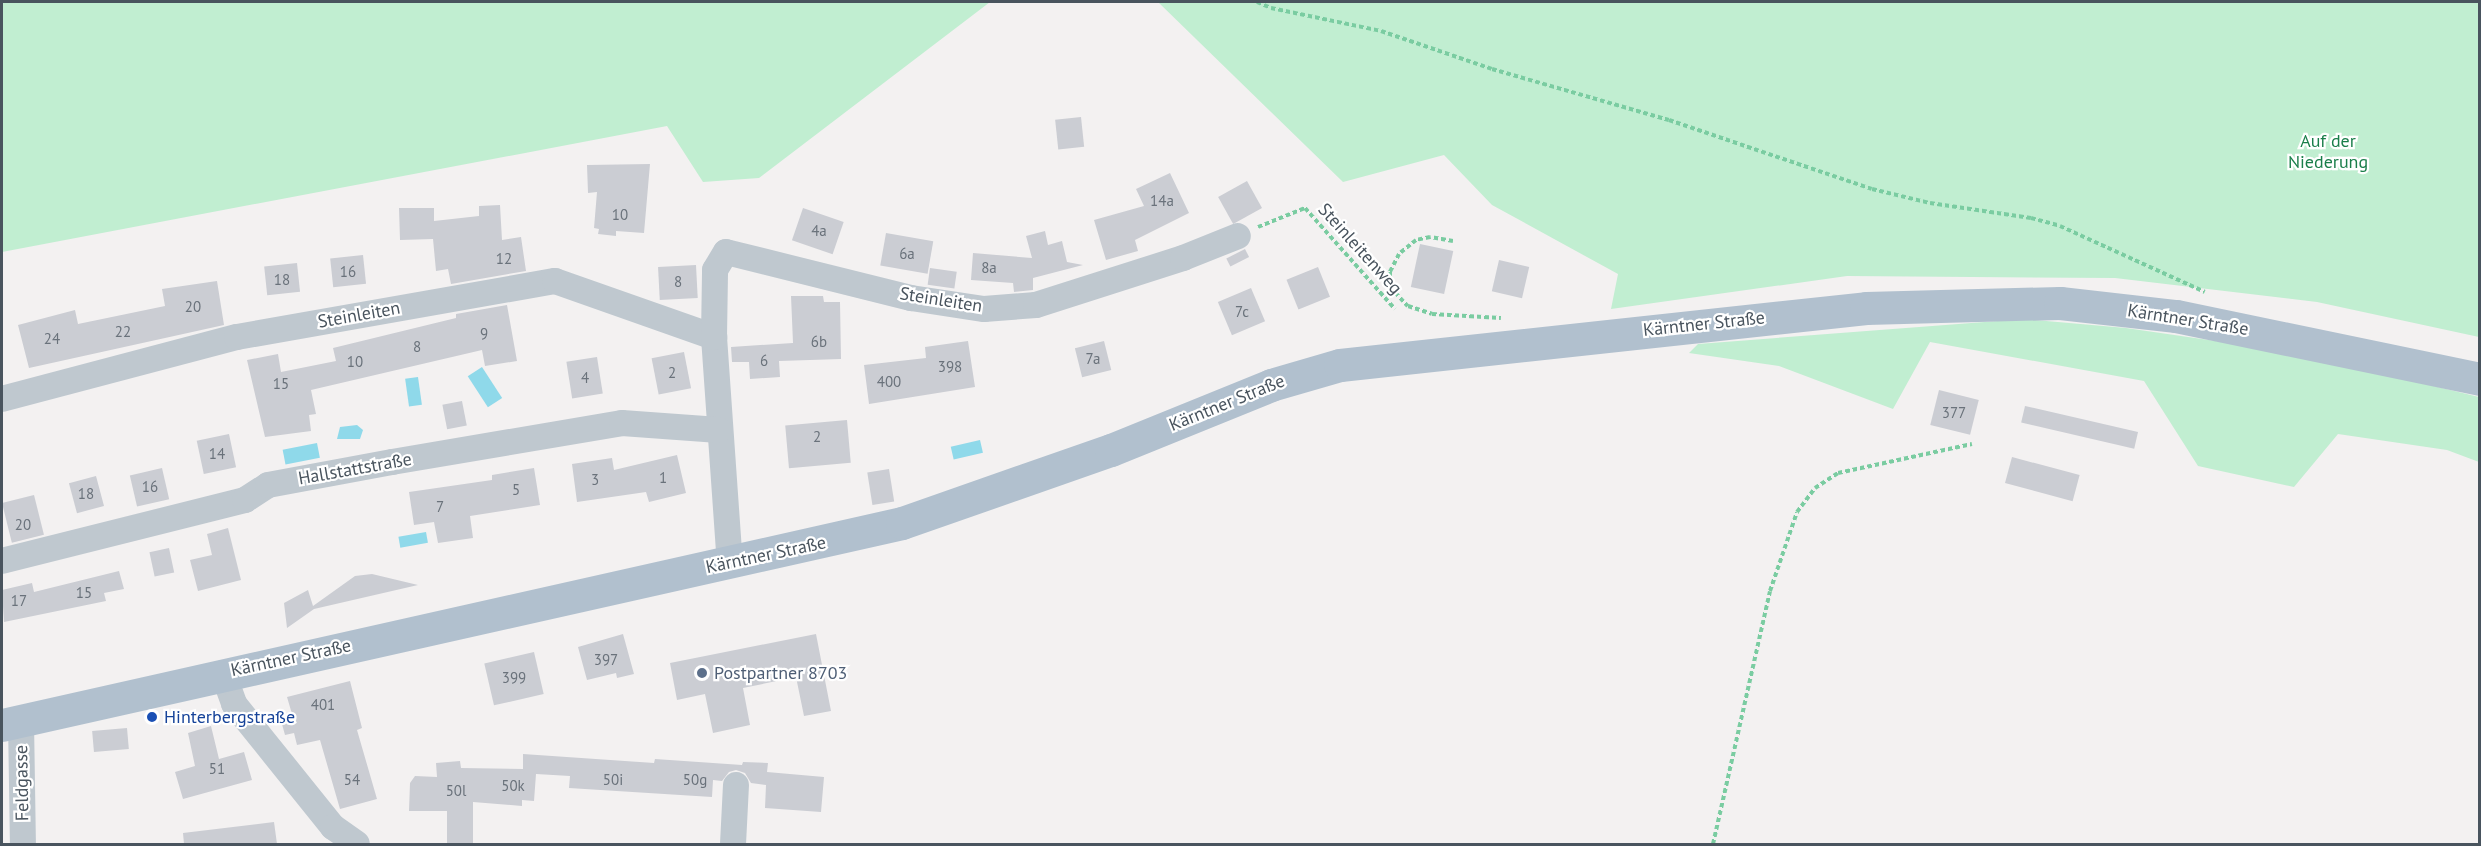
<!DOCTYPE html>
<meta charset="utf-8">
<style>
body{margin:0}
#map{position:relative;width:2481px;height:846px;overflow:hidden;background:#f3f1f1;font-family:"PT Sans",sans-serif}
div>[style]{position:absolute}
.green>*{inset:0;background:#c1eed1}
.water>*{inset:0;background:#8fd9ea;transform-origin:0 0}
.building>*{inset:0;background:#cbcdd3;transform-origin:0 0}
.path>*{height:4px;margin-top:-2px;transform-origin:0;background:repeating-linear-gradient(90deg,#7acca1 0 4.5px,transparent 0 7.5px)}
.minor>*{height:26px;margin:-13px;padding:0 13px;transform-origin:13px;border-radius:13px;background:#bfc8cf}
.major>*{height:33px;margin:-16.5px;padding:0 16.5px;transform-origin:16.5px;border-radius:16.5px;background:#b1c0ce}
.dots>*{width:16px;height:16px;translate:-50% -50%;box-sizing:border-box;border:3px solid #fff;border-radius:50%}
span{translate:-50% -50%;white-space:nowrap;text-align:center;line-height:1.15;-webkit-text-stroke:4.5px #fff;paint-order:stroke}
.number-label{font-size:15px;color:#6a727b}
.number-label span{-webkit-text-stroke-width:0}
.park-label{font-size:18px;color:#1a7e4a}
.street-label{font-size:18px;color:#49545e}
.service-label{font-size:18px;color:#4e5e75}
.left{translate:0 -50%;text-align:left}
.transit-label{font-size:18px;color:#164399}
.frame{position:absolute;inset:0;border:3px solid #49545e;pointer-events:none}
</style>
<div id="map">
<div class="green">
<div style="clip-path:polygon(2px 2px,990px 2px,759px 178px,703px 182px,667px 126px,2px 252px)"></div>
<div style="clip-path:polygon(1158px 2px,2479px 2px,2479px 337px,2317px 302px,2115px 278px,1847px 276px,1611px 309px,1618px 274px,1492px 205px,1444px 155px,1343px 182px)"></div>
<div style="clip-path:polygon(2024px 319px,2126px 328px,2298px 353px,2479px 397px,2479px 462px,2447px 450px,2338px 434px,2294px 487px,2198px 466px,2144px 381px,1930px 342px,1893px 409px,1779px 366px,1689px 353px,1698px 344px)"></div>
</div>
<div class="water">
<div style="left:482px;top:367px;width:37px;height:17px;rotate:57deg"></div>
<div style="left:418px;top:377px;width:28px;height:13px;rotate:82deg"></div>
<div style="clip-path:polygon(357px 425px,363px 430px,360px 439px,337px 439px,340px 427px)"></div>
<div style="left:980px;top:440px;width:13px;height:30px;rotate:77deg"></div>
<div style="left:317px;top:443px;width:15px;height:35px;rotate:79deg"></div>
<div style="left:426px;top:532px;width:11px;height:28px;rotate:80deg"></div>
</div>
<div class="building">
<div style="left:1081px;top:117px;width:30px;height:26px;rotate:84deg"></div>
<div style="clip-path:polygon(650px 164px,644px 233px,616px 231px,616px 236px,598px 234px,599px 229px,594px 228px,597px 192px,588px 193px,587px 165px)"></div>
<div style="clip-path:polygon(1170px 173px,1189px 213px,1135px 240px,1138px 251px,1106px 260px,1094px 220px,1144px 206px,1136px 189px)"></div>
<div style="left:1247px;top:181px;width:31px;height:33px;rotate:61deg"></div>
<div style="clip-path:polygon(500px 205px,502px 240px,521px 237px,526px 271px,451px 284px,448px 269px,436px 271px,433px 239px,400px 240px,399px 208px,434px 208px,434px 221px,479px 216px,479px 206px)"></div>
<div style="left:803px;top:208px;width:43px;height:34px;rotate:19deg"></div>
<div style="clip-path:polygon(1045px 231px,1048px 245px,1062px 241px,1067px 262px,1083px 265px,1033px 278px,1033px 290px,1014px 292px,1013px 283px,971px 280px,973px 253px,1032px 258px,1026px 236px)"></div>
<div style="left:886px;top:233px;width:48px;height:33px;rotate:10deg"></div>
<div style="left:1420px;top:244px;width:34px;height:44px;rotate:12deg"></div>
<div style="left:1245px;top:249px;width:9px;height:21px;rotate:63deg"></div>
<div style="left:363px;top:255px;width:29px;height:33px;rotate:84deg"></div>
<div style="left:1499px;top:260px;width:31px;height:32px;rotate:13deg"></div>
<div style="left:297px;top:263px;width:29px;height:33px;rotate:84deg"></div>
<div style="left:696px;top:265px;width:33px;height:38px;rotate:87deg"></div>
<div style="left:1318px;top:267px;width:32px;height:34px;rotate:68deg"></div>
<div style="left:930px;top:268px;width:27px;height:17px;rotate:8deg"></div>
<div style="clip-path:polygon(217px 281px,224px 325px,29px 368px,18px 325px,75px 310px,78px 324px,165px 306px,162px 289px)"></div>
<div style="left:1251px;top:288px;width:36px;height:36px;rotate:67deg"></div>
<div style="clip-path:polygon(791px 296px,823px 296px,824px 302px,840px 302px,841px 359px,779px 361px,780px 377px,750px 379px,749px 362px,732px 362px,731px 347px,793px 343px)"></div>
<div style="clip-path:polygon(507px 305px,517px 361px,485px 366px,482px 350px,311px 390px,316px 414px,309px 415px,311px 431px,265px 437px,247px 360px,278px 354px,281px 372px,336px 361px,333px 348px,456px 318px,456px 314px)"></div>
<div style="clip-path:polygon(968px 341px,975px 387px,869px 404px,864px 365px,926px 358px,925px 347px)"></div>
<div style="left:1104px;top:341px;width:30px;height:30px;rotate:76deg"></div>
<div style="left:684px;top:352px;width:37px;height:33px;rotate:79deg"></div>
<div style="left:597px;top:357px;width:37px;height:31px;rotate:81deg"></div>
<div style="left:1939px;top:390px;width:41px;height:36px;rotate:14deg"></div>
<div style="left:462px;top:401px;width:25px;height:20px;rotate:79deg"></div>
<div style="left:2025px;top:406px;width:116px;height:17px;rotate:13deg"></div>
<div style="left:847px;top:420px;width:43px;height:62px;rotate:85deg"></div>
<div style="left:229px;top:434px;width:34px;height:33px;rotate:78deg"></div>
<div style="clip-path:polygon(677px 455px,686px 493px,649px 502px,646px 492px,577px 502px,572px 464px,612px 458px,614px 470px)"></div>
<div style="left:2012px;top:457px;width:70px;height:27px;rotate:15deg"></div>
<div style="left:162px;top:468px;width:32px;height:33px;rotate:77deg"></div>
<div style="clip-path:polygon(534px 468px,540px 505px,470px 516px,473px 538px,438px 543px,434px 522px,414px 525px,409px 492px,492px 480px,492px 475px)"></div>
<div style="left:889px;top:469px;width:33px;height:22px;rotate:81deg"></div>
<div style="left:96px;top:476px;width:31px;height:28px;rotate:75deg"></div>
<div style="left:34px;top:495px;width:41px;height:33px;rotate:76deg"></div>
<div style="clip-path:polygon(228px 528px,241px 580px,198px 591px,190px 560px,212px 555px,207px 534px)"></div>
<div style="left:169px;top:548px;width:25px;height:20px;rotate:78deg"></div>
<div style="clip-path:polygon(119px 571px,124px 589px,104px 593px,106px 601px,4px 622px,2px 590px,32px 583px,34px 592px)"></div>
<div style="clip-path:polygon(372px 574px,418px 585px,314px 609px,287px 628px,284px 603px,308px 590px,313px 606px,355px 576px)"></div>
<div style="clip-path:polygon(623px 634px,634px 674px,617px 678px,616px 673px,587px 680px,578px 647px)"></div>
<div style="clip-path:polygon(816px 634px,831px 711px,804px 716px,796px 677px,743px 688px,750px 725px,713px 733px,705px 694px,677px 700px,670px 663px)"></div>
<div style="left:534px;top:652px;width:43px;height:51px;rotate:77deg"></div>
<div style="clip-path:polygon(350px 681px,362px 728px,357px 730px,377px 799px,340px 809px,320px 740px,297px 745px,294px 733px,285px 735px,280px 717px,292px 714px,287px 697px)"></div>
<div style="clip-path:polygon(211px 726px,219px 759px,244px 752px,252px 780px,183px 799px,175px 772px,195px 766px,188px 733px)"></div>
<div style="left:127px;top:728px;width:21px;height:35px;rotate:85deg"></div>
<div style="clip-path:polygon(523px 754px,654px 763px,655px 759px,742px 765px,743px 762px,768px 763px,767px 772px,824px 777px,821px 812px,765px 808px,766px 785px,751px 783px,745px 773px,736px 770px,729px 772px,722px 781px,713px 780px,712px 797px,569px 788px,570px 776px,536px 774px,534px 801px,522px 800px,522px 806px,473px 802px,473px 844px,447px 844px,447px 811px,409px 811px,410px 783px,415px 776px,437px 777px,436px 763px,460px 761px,461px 768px,523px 769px)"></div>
<div style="clip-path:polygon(274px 822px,277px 844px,184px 844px,183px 833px)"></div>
</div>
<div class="path">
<div style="left:1257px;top:2px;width:15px;rotate:23deg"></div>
<div style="left:1271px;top:8px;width:112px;rotate:11.8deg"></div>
<div style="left:1381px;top:31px;width:117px;rotate:18.9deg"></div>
<div style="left:1492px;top:69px;width:184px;rotate:16.1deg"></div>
<div style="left:1669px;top:120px;width:214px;rotate:18.8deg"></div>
<div style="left:1872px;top:189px;width:60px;rotate:13.6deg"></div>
<div style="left:1930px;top:203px;width:102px;rotate:8.4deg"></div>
<div style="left:2031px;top:218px;width:30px;rotate:15deg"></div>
<div style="left:2060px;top:226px;width:159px;rotate:24.5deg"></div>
<div style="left:1258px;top:227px;width:51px;rotate:-22deg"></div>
<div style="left:1305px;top:208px;width:135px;rotate:48.3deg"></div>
<div style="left:1453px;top:241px;width:23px;rotate:-170deg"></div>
<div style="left:1430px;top:237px;width:14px;rotate:168deg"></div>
<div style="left:1416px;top:240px;width:22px;rotate:141deg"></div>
<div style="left:1399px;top:254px;width:20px;rotate:117deg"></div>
<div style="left:1390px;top:272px;width:15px;rotate:90deg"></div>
<div style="left:1390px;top:287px;width:26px;rotate:47deg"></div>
<div style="left:1408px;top:306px;width:25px;rotate:18deg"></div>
<div style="left:1432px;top:314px;width:69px;rotate:3.3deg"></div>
<div style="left:1713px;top:844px;width:259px;rotate:-77.3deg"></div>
<div style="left:1770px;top:591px;width:83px;rotate:-71.1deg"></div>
<div style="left:1797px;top:512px;width:30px;rotate:-53deg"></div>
<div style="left:1815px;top:488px;width:27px;rotate:-33deg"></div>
<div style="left:1838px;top:473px;width:137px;rotate:-12.2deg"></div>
</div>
<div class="minor">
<div style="left:714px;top:337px;width:227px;rotate:86deg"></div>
<div style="left:2px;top:399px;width:243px;rotate:-14.8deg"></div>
<div style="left:237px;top:337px;width:323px;rotate:-10deg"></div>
<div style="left:555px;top:281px;width:169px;rotate:19.4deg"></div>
<div style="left:714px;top:337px;width:67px;rotate:-89.1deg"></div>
<div style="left:715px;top:270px;width:21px;rotate:-59deg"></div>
<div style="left:726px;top:252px;width:191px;rotate:14deg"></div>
<div style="left:911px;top:298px;width:74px;rotate:8.6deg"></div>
<div style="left:984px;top:309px;width:52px;rotate:-4.4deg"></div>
<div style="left:1036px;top:305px;width:154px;rotate:-17.7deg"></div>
<div style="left:1183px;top:258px;width:59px;rotate:-21.8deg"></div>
<div style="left:2px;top:561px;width:251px;rotate:-14.1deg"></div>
<div style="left:245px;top:500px;width:27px;rotate:-33deg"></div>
<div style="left:268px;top:485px;width:126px;rotate:-10.5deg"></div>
<div style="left:392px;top:462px;width:233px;rotate:-9.6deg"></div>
<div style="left:622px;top:423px;width:97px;rotate:4.1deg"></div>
<div style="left:223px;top:673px;width:33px;rotate:70deg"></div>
<div style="left:234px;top:704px;width:158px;rotate:51.2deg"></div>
<div style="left:333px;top:827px;width:29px;rotate:35deg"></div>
<div style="left:21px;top:721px;width:123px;rotate:89.1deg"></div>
<div style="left:733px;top:844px;width:59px;rotate:-87.1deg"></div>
</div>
<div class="major">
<div style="left:2px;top:725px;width:922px;rotate:-12.65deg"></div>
<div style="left:902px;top:523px;width:221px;rotate:-19.3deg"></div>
<div style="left:1111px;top:450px;width:173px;rotate:-22.1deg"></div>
<div style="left:1271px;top:385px;width:72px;rotate:-16.2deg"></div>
<div style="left:1340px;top:365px;width:529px;rotate:-6.18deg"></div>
<div style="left:1866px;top:308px;width:194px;rotate:-1.5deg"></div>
<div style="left:2060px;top:303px;width:117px;rotate:6.4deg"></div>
<div style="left:2176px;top:316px;width:310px;rotate:11.7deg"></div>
</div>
<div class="dots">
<div style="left:702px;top:673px;background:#5c6f8a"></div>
<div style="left:152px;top:717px;background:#1a4fb4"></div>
</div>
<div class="number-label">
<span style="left:1162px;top:201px">14a</span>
<span style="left:620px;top:215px">10</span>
<span style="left:819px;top:231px">4a</span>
<span style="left:907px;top:254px">6a</span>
<span style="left:504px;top:259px">12</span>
<span style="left:989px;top:268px">8a</span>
<span style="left:348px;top:272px">16</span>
<span style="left:282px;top:280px">18</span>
<span style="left:678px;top:282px">8</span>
<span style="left:193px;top:307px">20</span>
<span style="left:1242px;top:312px">7c</span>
<span style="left:123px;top:332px">22</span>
<span style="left:484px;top:334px">9</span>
<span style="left:52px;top:339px">24</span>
<span style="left:819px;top:342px">6b</span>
<span style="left:417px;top:347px">8</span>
<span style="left:1093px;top:359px">7a</span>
<span style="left:764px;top:361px">6</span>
<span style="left:355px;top:362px">10</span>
<span style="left:950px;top:367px">398</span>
<span style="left:672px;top:373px">2</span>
<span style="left:585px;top:378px">4</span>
<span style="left:889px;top:382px">400</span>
<span style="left:281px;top:384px">15</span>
<span style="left:1954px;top:413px">377</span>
<span style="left:817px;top:437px">2</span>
<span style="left:217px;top:454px">14</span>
<span style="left:663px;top:478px">1</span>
<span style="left:595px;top:480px">3</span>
<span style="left:150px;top:487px">16</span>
<span style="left:516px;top:490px">5</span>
<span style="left:86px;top:494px">18</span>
<span style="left:440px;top:507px">7</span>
<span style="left:23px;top:525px">20</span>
<span style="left:84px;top:593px">15</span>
<span style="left:19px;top:601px">17</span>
<span style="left:606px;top:660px">397</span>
<span style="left:514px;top:678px">399</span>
<span style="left:323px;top:705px">401</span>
<span style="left:217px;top:769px">51</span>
<span style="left:352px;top:780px">54</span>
<span style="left:613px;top:780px">50i</span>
<span style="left:695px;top:780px">50g</span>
<span style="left:513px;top:786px">50k</span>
<span style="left:456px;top:791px">50l</span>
</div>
<div class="park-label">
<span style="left:2328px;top:152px">Auf der<br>Niederung</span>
</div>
<div class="street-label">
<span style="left:1360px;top:249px;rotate:48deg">Steinleitenweg</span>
<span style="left:941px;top:300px;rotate:9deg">Steinleiten</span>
<span style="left:359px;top:315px;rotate:-10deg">Steinleiten</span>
<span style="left:2188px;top:320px;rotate:9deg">Kärntner Straße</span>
<span style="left:1704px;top:324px;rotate:-6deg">Kärntner Straße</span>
<span style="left:1227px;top:403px;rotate:-22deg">Kärntner Straße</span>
<span style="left:355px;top:469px;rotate:-10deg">Hallstattstraße</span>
<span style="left:766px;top:555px;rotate:-12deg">Kärntner Straße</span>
<span style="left:291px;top:658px;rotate:-12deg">Kärntner Straße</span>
<span style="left:22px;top:783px;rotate:-91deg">Feldgasse</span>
</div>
<div class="service-label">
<span class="left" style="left:714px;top:673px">Postpartner 8703</span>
</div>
<div class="transit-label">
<span class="left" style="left:164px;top:717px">Hinterbergstraße</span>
</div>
<div class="frame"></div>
</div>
